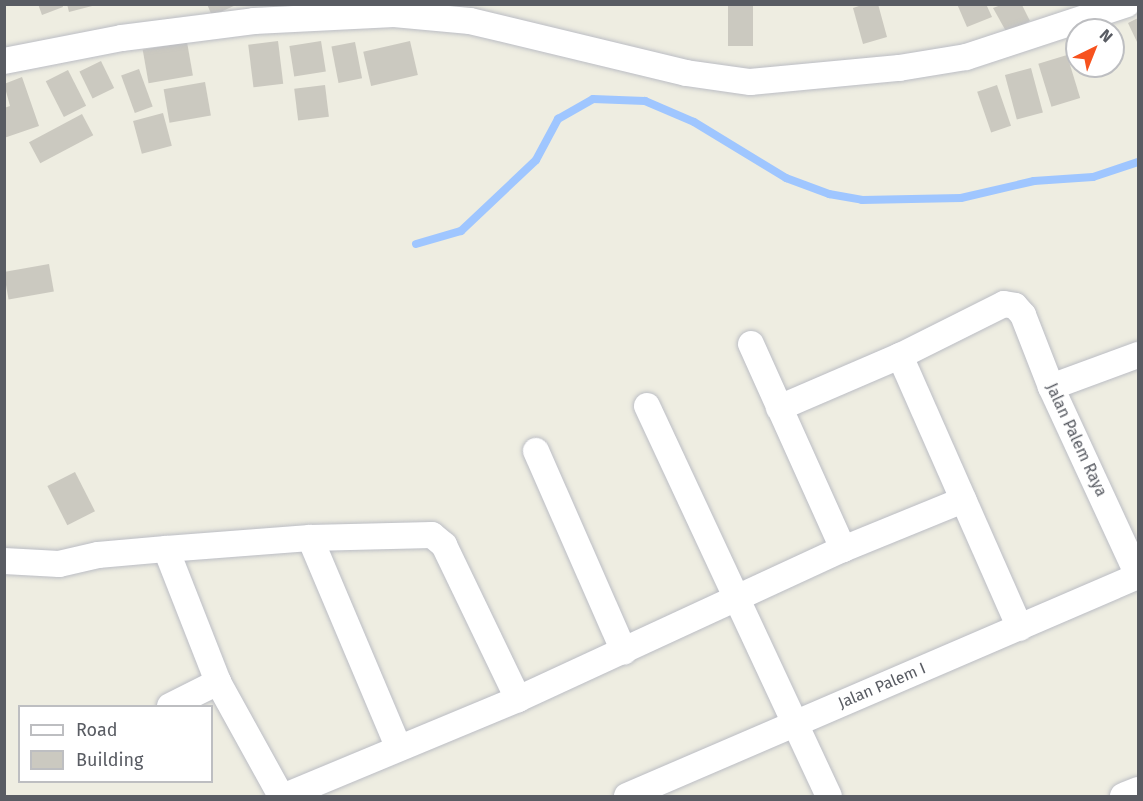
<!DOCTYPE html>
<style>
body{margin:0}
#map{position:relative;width:1143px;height:801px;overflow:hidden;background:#eeede1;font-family:"Fira Sans",sans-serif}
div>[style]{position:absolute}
.stream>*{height:8px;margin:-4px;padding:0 4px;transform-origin:4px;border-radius:4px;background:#9fc6ff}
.building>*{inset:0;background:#cbc9c0;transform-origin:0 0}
.roads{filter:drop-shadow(0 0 2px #bbbdc4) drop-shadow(0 0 2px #bbbdc4)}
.street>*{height:26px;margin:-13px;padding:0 13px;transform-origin:13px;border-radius:13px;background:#fff}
span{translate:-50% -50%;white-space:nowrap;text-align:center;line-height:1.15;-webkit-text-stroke:4.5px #fff;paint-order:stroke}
.street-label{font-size:16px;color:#595c63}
.frame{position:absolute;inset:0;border:6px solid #595c63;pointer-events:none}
.legend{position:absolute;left:18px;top:705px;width:195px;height:78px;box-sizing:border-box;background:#fff;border:2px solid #bdbec1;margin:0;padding:8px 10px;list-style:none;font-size:18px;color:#595c63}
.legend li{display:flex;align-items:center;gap:12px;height:30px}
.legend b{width:30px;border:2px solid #bdbec1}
.north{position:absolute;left:1065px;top:18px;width:60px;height:60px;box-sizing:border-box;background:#fff;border:2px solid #bdbec1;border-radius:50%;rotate:43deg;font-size:16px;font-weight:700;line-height:24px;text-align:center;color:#595c63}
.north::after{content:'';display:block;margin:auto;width:21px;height:27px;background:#f7521e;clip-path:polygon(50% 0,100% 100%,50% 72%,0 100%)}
</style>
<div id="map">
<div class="stream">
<div style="left:416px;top:244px;width:47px;rotate:-16.1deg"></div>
<div style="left:461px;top:231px;width:103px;rotate:-43.4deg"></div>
<div style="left:536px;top:160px;width:47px;rotate:-61.8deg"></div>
<div style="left:558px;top:119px;width:40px;rotate:-29.7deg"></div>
<div style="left:593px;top:99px;width:52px;rotate:2.2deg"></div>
<div style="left:645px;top:101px;width:53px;rotate:23.2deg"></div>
<div style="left:694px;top:122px;width:108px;rotate:31.3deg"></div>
<div style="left:786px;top:178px;width:46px;rotate:20.4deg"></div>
<div style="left:829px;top:194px;width:34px;rotate:10deg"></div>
<div style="left:862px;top:200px;width:99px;rotate:-1.2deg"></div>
<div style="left:961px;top:198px;width:75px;rotate:-13.1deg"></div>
<div style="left:1034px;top:181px;width:59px;rotate:-3.9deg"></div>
<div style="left:1093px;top:177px;width:47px;rotate:-18.4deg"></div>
</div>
<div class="building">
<div style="clip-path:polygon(38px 4px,62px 4px,63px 7px,42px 15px)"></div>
<div style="clip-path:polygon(67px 4px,96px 4px,96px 5px,69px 12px)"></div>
<div style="clip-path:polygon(207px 4px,238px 4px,212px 16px)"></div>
<div style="left:728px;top:4px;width:25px;height:42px"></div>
<div style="clip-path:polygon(865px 4px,878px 4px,887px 37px,863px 44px,853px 8px)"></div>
<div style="clip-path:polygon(957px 4px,986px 4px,992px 17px,967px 27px)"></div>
<div style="clip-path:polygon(1001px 5px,1022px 5px,1030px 21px,1007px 33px,993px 8px)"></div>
<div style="clip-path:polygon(1138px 18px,1138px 44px,1128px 23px)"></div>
<div style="left:278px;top:41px;width:43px;height:30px;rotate:83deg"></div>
<div style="left:321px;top:41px;width:31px;height:32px;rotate:81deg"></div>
<div style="left:410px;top:41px;width:35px;height:48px;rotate:77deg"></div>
<div style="left:187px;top:42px;width:34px;height:45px;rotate:80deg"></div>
<div style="left:355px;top:42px;width:37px;height:24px;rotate:79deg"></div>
<div style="left:1067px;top:55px;width:45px;height:30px;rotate:73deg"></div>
<div style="left:101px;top:61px;width:30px;height:24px;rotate:64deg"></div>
<div style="left:1031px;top:68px;width:46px;height:27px;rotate:75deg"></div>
<div style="left:139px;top:69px;width:40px;height:19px;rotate:70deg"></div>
<div style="left:68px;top:70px;width:40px;height:25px;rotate:63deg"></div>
<div style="clip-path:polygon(22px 77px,39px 126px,4px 138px,4px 108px,10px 106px,4px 84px)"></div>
<div style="left:205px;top:82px;width:34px;height:42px;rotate:80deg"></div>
<div style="left:325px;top:85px;width:32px;height:31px;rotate:83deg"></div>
<div style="left:997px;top:85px;width:43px;height:21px;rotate:71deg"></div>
<div style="left:163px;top:113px;width:34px;height:31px;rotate:75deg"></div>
<div style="left:82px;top:114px;width:24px;height:60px;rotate:62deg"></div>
<div style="left:49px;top:264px;width:28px;height:46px;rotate:80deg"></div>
<div style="left:75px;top:472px;width:44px;height:31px;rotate:63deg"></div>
</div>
<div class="roads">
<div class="street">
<div style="left:4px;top:61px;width:120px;rotate:-11deg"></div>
<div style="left:122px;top:38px;width:133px;rotate:-7.3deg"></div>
<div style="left:254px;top:21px;width:140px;rotate:-2.9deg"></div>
<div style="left:394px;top:14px;width:76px;rotate:5.3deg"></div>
<div style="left:470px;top:21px;width:222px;rotate:13.5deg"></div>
<div style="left:686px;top:73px;width:65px;rotate:8deg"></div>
<div style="left:750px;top:82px;width:150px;rotate:-5.4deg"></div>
<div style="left:899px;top:68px;width:68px;rotate:-9.3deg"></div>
<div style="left:966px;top:57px;width:169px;rotate:-18.2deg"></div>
<div style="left:751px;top:344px;width:225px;rotate:65.8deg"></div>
<div style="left:900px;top:356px;width:297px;rotate:66.2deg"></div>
<div style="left:1051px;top:387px;width:93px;rotate:-20.2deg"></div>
<div style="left:647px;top:406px;width:430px;rotate:65deg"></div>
<div style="left:779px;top:408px;width:132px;rotate:-23.3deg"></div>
<div style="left:900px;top:356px;width:116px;rotate:-26.6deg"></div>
<div style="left:1004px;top:304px;width:11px;rotate:10deg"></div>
<div style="left:1015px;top:306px;width:12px;rotate:48deg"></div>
<div style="left:1023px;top:315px;width:77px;rotate:68.7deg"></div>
<div style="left:1051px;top:387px;width:207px;rotate:65.2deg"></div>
<div style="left:536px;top:451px;width:219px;rotate:66.3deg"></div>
<div style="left:310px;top:538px;width:226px;rotate:67.1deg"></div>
<div style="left:166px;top:549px;width:143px;rotate:68.6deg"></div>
<div style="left:218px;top:682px;width:130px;rotate:61.1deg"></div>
<div style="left:4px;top:561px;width:55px;rotate:3.1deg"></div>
<div style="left:59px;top:564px;width:40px;rotate:-13deg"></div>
<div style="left:98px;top:555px;width:68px;rotate:-5deg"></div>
<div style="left:166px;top:549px;width:144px;rotate:-4.4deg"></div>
<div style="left:310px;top:538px;width:122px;rotate:-1.4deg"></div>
<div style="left:432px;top:535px;width:16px;rotate:40deg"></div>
<div style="left:444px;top:545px;width:171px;rotate:64.3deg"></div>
<div style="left:170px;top:706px;width:54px;rotate:-26.6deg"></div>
<div style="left:285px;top:796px;width:252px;rotate:-22.6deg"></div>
<div style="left:518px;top:699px;width:358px;rotate:-24.8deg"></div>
<div style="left:843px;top:549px;width:130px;rotate:-22.2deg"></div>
<div style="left:627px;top:796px;width:556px;rotate:-23.29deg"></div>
<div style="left:1123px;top:796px;width:16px;rotate:-22deg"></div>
</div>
</div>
<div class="street-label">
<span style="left:1076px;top:440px;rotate:65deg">Jalan Palem Raya</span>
<span style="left:882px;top:686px;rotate:-23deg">Jalan Palem I</span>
</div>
<div class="frame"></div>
<ul class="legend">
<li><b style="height:8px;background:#fff"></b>Road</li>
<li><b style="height:16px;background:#cbc9c0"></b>Building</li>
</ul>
<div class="north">N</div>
</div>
